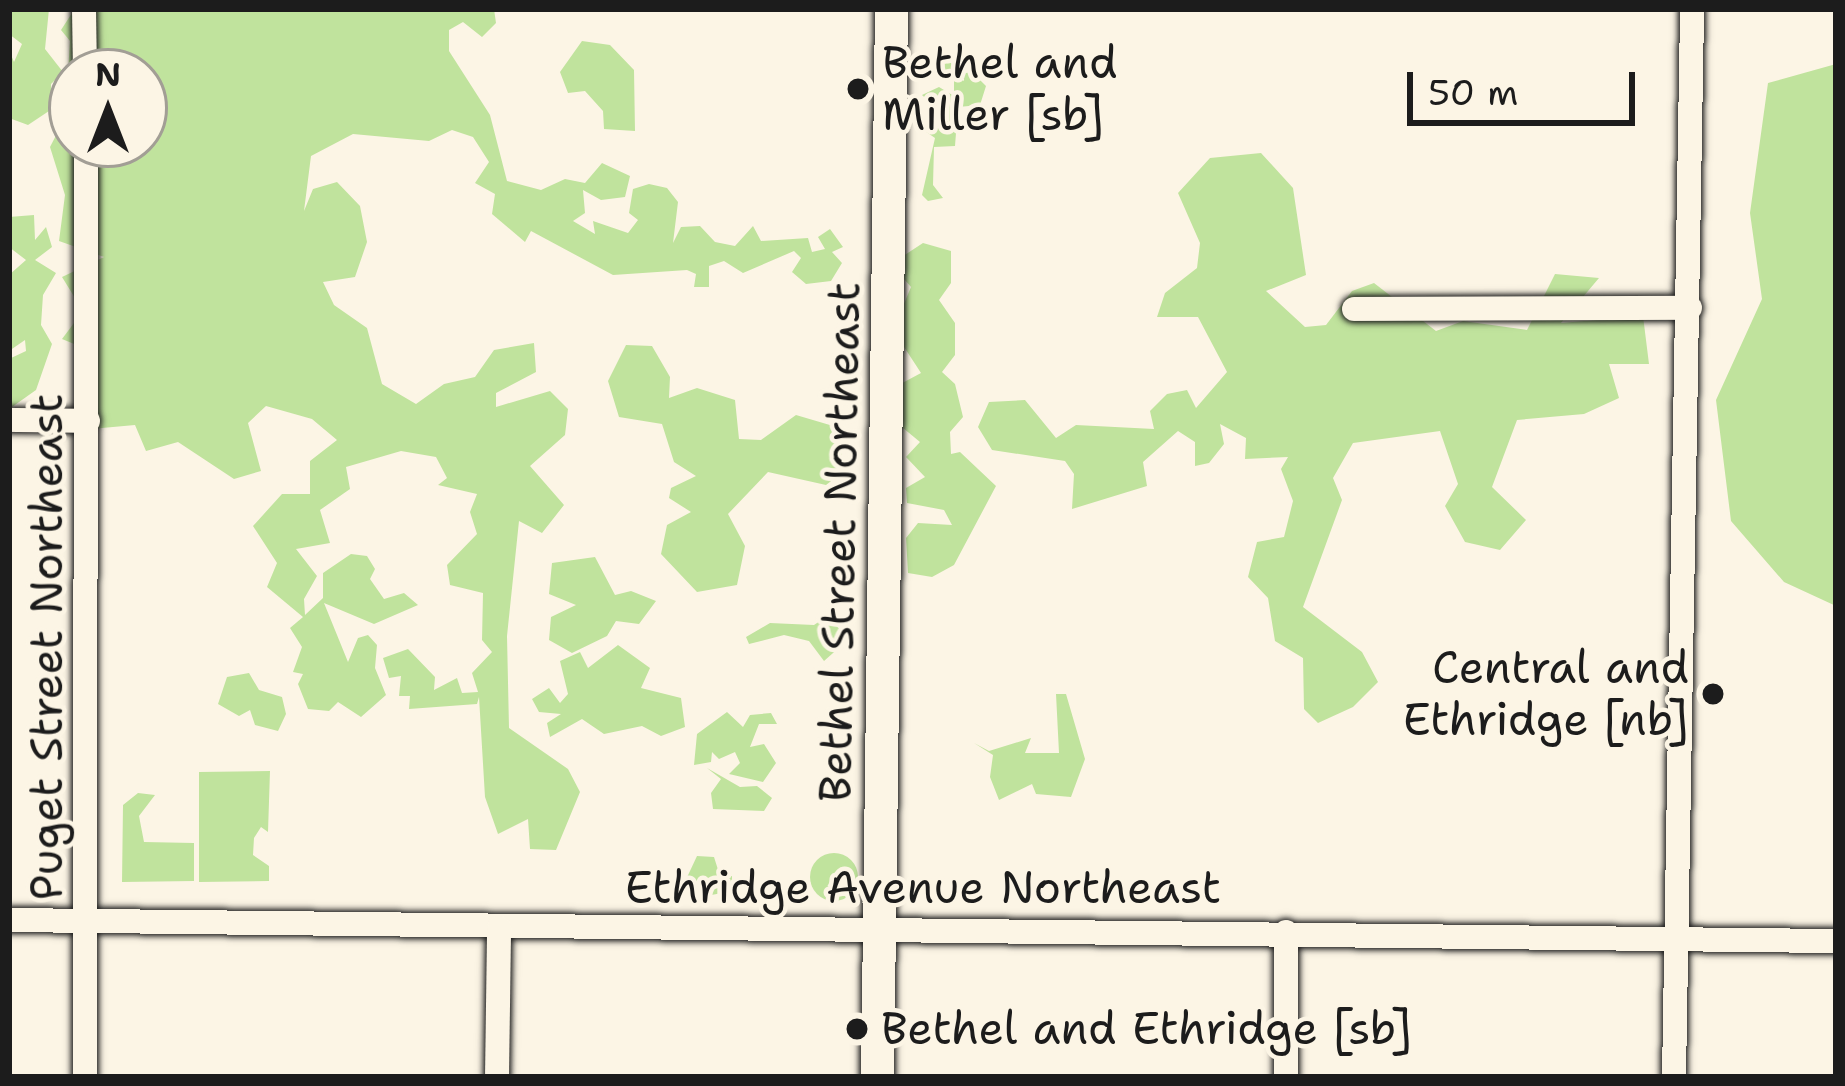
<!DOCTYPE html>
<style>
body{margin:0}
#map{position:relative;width:1845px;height:1086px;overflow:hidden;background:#fcf5e5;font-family:"Shantell Sans",sans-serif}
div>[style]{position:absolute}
.green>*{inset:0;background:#c0e39d}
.round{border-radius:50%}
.roads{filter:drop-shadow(0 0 3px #1c1c1c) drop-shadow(0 0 3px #1c1c1c)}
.street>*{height:24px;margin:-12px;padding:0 12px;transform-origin:12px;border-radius:12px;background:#fcf5e5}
.secondary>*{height:33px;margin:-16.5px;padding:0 16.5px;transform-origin:16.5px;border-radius:16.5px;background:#fcf5e5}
.dots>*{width:33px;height:33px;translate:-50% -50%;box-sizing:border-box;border:6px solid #fcf5e5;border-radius:50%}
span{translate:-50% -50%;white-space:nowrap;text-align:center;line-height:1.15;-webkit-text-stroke:9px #fcf5e5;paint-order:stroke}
.poi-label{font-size:45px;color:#1c1c1c}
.left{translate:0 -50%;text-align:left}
.right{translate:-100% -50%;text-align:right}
.street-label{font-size:45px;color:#1c1c1c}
.frame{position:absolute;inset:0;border:12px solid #1c1c1c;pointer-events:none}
.north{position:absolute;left:48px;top:48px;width:120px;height:120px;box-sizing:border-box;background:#fcf5e5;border:3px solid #a29e95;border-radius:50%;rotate:0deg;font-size:33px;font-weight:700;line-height:48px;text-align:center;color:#1c1c1c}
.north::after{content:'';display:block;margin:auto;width:42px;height:54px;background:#1c1c1c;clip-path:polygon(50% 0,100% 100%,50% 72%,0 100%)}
.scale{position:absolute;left:1407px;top:72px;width:228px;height:54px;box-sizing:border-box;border:6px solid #1c1c1c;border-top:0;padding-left:15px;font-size:36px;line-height:42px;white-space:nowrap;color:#1c1c1c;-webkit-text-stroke:9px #fcf5e5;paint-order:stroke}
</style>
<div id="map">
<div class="green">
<div style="clip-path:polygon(9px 9px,49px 9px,45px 49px,63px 72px,51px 84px,52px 109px,28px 125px,9px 118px,9px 50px,14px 62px,22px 44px,9px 34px)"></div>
<div style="clip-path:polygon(evenodd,494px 9px,496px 23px,482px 37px,463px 22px,449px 30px,449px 51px,490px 115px,507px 181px,541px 190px,565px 179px,585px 183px,602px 163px,630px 176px,625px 197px,601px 200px,583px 190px,585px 213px,573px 221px,595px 234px,593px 221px,628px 233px,638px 220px,629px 213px,633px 189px,649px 184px,667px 188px,678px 202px,673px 243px,681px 227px,700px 226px,715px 242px,735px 246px,753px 226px,761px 241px,808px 238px,812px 252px,825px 249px,818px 237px,830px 229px,843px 247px,832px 252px,842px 263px,831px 281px,806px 284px,792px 272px,801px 258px,794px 251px,743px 273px,724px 261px,709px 266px,709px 287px,694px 287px,696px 274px,687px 270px,613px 275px,531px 231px,525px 242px,492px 214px,495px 194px,475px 183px,489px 162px,473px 137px,452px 130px,429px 141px,353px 134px,311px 156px,304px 211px,313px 189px,337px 182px,360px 206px,367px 242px,355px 277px,323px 282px,334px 305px,367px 328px,382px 384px,416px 404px,444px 384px,475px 377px,494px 350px,534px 343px,536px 372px,496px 393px,496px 407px,550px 391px,568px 409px,565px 435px,530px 466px,564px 505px,542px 533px,519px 521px,507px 636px,509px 728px,568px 769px,580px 792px,556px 850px,530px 849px,528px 819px,498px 834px,485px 797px,479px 697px,477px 704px,409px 709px,410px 696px,399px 696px,401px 676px,389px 678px,383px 658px,408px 649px,435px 677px,434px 690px,457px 678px,462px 693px,478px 692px,472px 673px,492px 652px,482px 640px,483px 593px,450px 585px,447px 565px,477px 534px,470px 512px,477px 494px,438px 485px,447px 478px,436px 457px,401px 451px,346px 467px,350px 489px,320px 510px,330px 543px,296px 549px,317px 576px,304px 599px,305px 615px,323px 598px,323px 573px,351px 554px,367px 556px,375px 569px,370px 579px,384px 599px,404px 593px,418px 605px,374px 624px,324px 603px,348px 662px,358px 638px,368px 635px,377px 645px,375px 668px,386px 695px,361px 717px,338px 702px,329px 711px,308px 709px,298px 684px,303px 674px,293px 672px,302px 647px,290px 628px,303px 617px,267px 587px,277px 563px,253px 526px,282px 494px,310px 494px,310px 461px,337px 440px,312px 419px,266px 406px,248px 423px,261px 471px,234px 479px,178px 442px,146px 451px,135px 425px,80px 430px,98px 374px,96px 353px,62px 339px,83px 311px,62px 277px,104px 257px,59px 241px,65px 195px,50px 147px,65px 118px,70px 41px,61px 30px,74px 10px,494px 9px,72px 72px,144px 72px,144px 144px,72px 144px,72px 72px)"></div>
<div style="clip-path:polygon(582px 41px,610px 45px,634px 70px,635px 131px,604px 129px,603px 111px,585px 91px,568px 93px,560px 72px)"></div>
<div style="clip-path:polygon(943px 53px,960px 74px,972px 72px,986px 86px,980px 105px,958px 107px,955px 146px,934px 147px,933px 185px,943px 198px,928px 201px,922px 195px,935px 138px,922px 129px,935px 107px,922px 95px,939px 87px,954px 96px,954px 80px,936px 69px)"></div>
<div style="clip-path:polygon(1836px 64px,1836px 606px,1784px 582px,1731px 521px,1716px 400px,1762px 299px,1750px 213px,1768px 83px)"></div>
<div style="clip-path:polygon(1261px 153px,1293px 188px,1306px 275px,1266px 291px,1305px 327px,1326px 325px,1352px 291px,1374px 283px,1436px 331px,1463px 321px,1527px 330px,1555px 274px,1599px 278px,1561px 323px,1643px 316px,1649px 364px,1609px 364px,1619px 398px,1584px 414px,1517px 420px,1492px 487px,1526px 520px,1500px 550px,1465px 542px,1445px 506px,1458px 484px,1440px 431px,1353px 443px,1333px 478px,1342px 500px,1303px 607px,1362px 652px,1378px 682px,1353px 707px,1318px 723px,1304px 709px,1303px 658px,1275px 641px,1268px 598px,1248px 577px,1257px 542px,1284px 537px,1293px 501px,1281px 469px,1288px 457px,1245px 459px,1246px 438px,1220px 424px,1224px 444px,1209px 463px,1195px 466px,1195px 442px,1178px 431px,1143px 462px,1147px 486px,1072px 509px,1074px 474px,1065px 461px,992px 450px,978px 427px,989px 402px,1025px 400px,1056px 438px,1076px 425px,1154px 429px,1150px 411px,1167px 394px,1187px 390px,1196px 408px,1227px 372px,1198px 317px,1157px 317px,1165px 293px,1197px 268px,1200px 243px,1178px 193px,1210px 158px)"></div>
<div style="clip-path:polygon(34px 215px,35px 240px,46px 227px,52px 247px,35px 260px,56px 273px,43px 295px,41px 325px,52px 344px,36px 390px,12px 407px,9px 359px,26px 351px,25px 340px,9px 351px,9px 275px,26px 260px,9px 247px,9px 217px)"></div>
<div style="clip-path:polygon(923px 243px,951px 251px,951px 283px,939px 300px,955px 323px,955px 355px,942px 372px,955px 384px,963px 417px,950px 432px,951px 454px,960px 452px,996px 486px,954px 565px,932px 577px,908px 573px,906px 538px,918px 523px,952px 525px,944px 510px,907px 503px,906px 488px,925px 477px,906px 457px,920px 442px,897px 423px,893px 388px,921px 373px,893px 330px,911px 287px,891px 264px)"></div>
<div style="clip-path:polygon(626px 345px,652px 346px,670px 377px,669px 398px,697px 388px,735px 400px,739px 439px,761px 440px,796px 415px,840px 428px,843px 472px,826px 485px,768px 472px,728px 514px,745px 546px,737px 585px,697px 592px,661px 554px,667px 525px,691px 512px,669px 498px,671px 488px,696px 476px,674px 462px,662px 424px,619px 417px,608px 381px)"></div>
<div style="clip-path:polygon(595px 557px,615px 595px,631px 591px,656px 601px,639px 624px,616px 621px,607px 636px,572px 653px,549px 640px,551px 617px,576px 605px,549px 594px,552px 563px)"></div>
<div style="clip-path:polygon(826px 617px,850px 638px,824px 661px,809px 641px,784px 635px,749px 644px,746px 637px,770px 623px,814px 625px)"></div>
<div style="clip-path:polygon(618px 645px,650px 668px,641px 688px,681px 698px,685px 727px,661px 736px,642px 726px,604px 734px,582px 719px,550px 737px,547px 723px,561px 714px,539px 712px,532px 699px,549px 688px,560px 703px,568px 694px,560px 661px,580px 652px,588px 668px)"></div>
<div style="clip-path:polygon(249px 673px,259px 690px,282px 697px,286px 714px,278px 731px,255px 725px,250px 710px,239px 716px,218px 704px,227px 677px)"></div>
<div style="clip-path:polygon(1056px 694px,1066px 694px,1085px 759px,1071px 797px,1036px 794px,1032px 784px,999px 800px,990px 777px,993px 755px,974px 743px,989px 751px,1031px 738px,1025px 753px,1059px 753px)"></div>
<div style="clip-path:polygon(727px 712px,743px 727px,750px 715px,771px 713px,777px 724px,759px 724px,750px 747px,764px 744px,776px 763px,763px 782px,729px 774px,740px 763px,735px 752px,719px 759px,712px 752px,711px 762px,694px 765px,697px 734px)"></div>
<div style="clip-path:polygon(707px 768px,740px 787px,757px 786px,772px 798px,764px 811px,713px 809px,711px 793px,721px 779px)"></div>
<div style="clip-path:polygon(270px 771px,268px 832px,261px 827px,254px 838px,253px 855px,269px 866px,269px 881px,199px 882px,199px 772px)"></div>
<div style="clip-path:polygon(138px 793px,155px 795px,139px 816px,144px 842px,194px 843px,194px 881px,122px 882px,123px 805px)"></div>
<div class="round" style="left:810px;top:853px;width:48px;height:48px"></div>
<div style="clip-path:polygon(697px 856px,714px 857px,720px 876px,732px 876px,732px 891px,691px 899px,682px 888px)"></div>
</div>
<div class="roads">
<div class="street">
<div style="left:84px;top:9px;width:63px;rotate:89.1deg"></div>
<div style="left:1354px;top:309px;width:336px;rotate:-0.2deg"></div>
<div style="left:9px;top:420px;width:79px;rotate:0.7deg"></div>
<div style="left:9px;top:920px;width:1827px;rotate:0.66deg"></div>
<div style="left:1286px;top:932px;width:145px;rotate:90deg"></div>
<div style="left:85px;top:1077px;width:933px;rotate:-89.94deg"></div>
<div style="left:497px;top:1077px;width:149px;rotate:-89.2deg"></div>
<div style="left:1674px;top:1077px;width:1068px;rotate:-89.03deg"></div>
</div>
<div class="secondary">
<div style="left:877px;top:1077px;width:1068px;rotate:-89.25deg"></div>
</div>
</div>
<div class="dots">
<div style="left:858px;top:89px;background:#1c1c1c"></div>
<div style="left:1713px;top:694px;background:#1c1c1c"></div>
<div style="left:857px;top:1029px;background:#1c1c1c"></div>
</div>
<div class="poi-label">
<span class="left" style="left:882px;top:89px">Bethel and<br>Miller [sb]</span>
<span class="right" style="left:1689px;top:694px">Central and<br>Ethridge [nb]</span>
<span class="left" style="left:881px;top:1029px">Bethel and Ethridge [sb]</span>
</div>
<div class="street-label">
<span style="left:840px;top:542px;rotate:-89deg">Bethel Street Northeast</span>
<span style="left:47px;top:647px;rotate:-90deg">Puget Street Northeast</span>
<span style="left:923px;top:888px">Ethridge Avenue Northeast</span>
</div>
<div class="frame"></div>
<div class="north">N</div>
<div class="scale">50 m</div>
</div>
